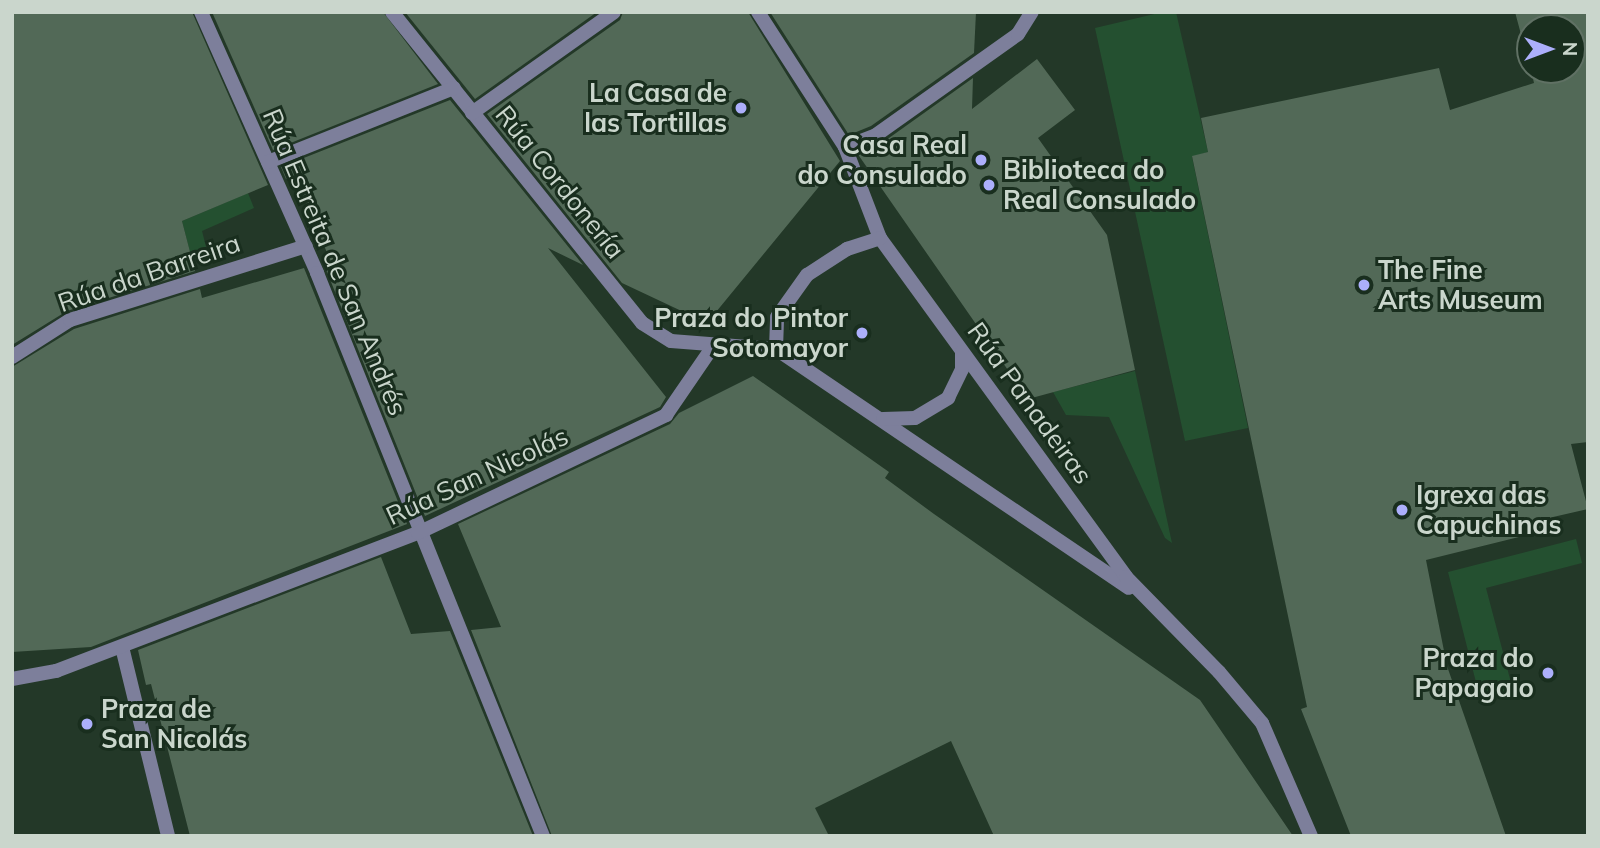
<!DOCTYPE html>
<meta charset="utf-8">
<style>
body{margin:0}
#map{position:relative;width:1600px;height:848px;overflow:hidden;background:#233828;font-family:Mulish,sans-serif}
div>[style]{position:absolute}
.green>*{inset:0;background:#245030}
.building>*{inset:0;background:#526957}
.street>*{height:14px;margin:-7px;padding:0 7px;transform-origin:7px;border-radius:7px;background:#7d7f9b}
.dots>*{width:19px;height:19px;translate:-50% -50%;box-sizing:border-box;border:4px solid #192e1e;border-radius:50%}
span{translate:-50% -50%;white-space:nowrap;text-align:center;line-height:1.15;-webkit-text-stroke:6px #192e1e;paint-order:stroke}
.poi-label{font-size:26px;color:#cad6cc;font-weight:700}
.right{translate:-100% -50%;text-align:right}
.left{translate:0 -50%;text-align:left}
.street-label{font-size:26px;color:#cad6cc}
.frame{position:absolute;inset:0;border:14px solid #cad6cc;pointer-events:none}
.north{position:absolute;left:1516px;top:14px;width:70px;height:70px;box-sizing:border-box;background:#192e1e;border:2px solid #607164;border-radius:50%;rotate:90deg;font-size:19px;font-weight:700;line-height:28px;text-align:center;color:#cad6cc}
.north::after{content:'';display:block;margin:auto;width:24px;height:32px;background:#acaffb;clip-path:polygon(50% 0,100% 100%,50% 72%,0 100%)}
</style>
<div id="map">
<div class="green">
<div style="clip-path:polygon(1163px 12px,1176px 12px,1208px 152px,1192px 157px,1248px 428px,1185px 441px,1095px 28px)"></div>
<div style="clip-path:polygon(248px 193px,254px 208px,202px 231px,208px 255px,192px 260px,182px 221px)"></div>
<div style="clip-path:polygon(1135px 371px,1172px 543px,1165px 538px,1109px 417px,1066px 415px,1053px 392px)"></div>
<div style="clip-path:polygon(1576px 539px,1582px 563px,1486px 588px,1514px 694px,1481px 702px,1448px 572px)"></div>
</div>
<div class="building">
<div style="clip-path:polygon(12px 12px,192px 12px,268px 185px,182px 221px,195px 271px,67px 311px,12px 345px)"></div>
<div style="clip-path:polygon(212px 12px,383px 12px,438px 84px,273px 150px)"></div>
<div style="clip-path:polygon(405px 12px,597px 12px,475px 99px)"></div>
<div style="clip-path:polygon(623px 12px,748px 12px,840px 161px,707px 323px,622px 283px,487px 114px,620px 20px)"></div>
<div style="clip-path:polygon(770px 12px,976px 12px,974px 53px,871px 126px,849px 135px)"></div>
<div style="clip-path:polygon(1515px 12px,1588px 12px,1588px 442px,1571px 444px,1588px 509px,1540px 520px,1543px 531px,1426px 560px,1447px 666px,1506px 836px,1351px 836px,1301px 709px,1307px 707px,1192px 156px,1208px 152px,1201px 118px,1439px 68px,1450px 110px,1534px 83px,1531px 70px,1572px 70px,1572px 28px,1530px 28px,1530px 68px)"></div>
<div style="clip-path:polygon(1037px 59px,1075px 110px,1038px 138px,1107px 235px,1135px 370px,1028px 399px,857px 153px,882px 143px,973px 78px,972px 109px)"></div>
<div style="clip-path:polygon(450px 100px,583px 265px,548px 248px,666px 397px,660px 407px,425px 516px,323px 262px,330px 260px,295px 175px,286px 179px,281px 167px)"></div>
<div style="clip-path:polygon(304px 268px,407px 524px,91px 647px,12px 652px,12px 367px,74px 329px,200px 289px,202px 298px)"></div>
<div style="clip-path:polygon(753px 376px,889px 472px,885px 478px,934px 514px,1200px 700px,1293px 836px,994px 836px,951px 741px,815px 808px,829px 836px,552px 836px,471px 630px,501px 627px,458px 524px,670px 424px,679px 413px)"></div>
<div style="clip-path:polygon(381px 557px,411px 634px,450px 631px,533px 836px,190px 836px,151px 684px,146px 685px,138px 650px)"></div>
</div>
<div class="street">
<div style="left:201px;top:12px;width:286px;rotate:66deg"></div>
<div style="left:317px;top:273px;width:607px;rotate:68.13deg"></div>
<div style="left:392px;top:12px;width:399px;rotate:51.2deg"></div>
<div style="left:642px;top:323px;width:34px;rotate:32deg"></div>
<div style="left:671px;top:341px;width:105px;rotate:4.4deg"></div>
<div style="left:776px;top:349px;width:426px;rotate:34.1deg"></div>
<div style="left:758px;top:12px;width:161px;rotate:57.2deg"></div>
<div style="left:845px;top:147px;width:97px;rotate:69deg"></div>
<div style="left:880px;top:238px;width:419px;rotate:54deg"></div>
<div style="left:1126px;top:577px;width:133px;rotate:45.6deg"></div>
<div style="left:1219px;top:672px;width:67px;rotate:49.9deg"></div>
<div style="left:1262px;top:723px;width:123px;rotate:66.6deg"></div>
<div style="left:472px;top:113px;width:174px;rotate:-35.4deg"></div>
<div style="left:845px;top:147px;width:33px;rotate:-21deg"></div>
<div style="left:876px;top:135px;width:174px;rotate:-35.4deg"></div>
<div style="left:1018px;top:34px;width:26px;rotate:-58deg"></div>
<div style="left:268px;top:162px;width:200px;rotate:-21.7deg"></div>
<div style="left:776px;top:349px;width:32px;rotate:-88deg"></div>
<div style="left:777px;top:317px;width:52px;rotate:-54.5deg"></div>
<div style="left:807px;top:275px;width:48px;rotate:-33deg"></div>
<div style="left:847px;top:249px;width:35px;rotate:-18deg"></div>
<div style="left:12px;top:357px;width:69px;rotate:-32.5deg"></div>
<div style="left:70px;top:320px;width:247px;rotate:-17.4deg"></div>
<div style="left:883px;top:419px;width:32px;rotate:-2deg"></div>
<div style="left:915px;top:418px;width:39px;rotate:-31deg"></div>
<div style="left:948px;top:398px;width:32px;rotate:-64deg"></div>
<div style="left:962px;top:369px;width:17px;rotate:-90deg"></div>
<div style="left:122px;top:647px;width:195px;rotate:76.3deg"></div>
<div style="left:12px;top:679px;width:45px;rotate:-10.3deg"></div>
<div style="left:56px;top:671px;width:387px;rotate:-20.9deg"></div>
<div style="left:418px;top:533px;width:275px;rotate:-25.4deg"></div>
<div style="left:666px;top:415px;width:85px;rotate:-55.6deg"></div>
</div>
<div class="dots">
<div style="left:741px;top:108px;background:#acaffb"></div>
<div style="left:981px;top:160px;background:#acaffb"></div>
<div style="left:989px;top:185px;background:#acaffb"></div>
<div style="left:1364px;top:285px;background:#acaffb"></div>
<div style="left:862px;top:333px;background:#acaffb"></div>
<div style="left:1402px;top:510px;background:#acaffb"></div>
<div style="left:1548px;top:673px;background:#acaffb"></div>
<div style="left:87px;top:724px;background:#acaffb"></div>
</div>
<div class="poi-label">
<span class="right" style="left:727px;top:108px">La Casa de<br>las Tortillas</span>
<span class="right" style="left:967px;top:160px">Casa Real<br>do Consulado</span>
<span class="left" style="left:1003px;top:185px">Biblioteca do<br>Real Consulado</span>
<span class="left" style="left:1378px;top:285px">The Fine<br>Arts Museum</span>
<span class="right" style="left:848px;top:333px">Praza do Pintor<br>Sotomayor</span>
<span class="left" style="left:1416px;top:510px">Igrexa das<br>Capuchinas</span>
<span class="right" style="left:1534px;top:673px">Praza do<br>Papagaio</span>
<span class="left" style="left:101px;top:724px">Praza de<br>San Nicolás</span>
</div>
<div class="street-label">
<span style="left:560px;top:182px;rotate:51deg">Rúa Cordonería</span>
<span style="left:335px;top:262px;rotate:67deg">Rúa Estreita de San Andrés</span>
<span style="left:149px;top:273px;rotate:-19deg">Rúa da Barreira</span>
<span style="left:1030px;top:403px;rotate:54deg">Rúa Panadeiras</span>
<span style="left:477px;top:476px;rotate:-25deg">Rúa San Nicolás</span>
</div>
<div class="frame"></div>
<div class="north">N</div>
</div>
